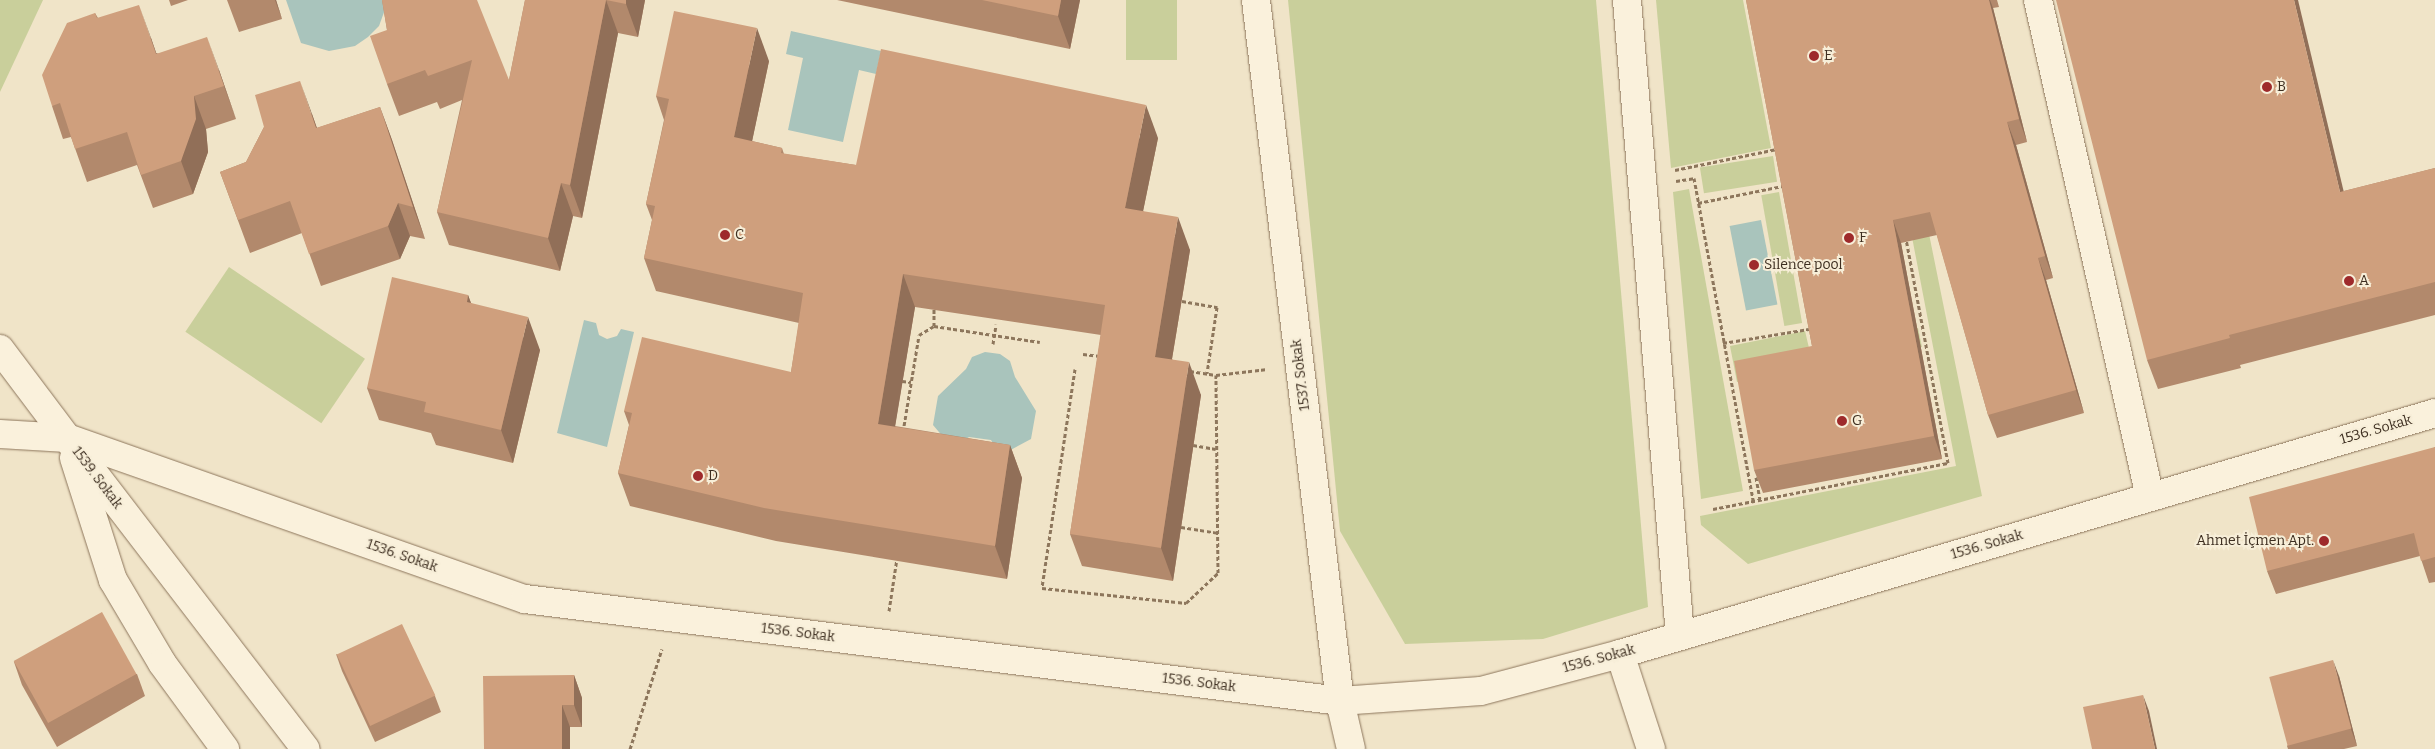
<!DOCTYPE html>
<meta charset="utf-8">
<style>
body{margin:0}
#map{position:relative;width:2435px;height:749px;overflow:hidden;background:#f0e4c8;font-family:Bitter,serif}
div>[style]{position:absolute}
.green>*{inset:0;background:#c9cf9b;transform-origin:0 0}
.water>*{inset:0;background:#a9c4bc;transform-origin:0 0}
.path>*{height:3px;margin-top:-1.5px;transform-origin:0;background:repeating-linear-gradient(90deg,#8d765c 0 4px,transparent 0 6.5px)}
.roads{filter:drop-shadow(0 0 1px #8d765c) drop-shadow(0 0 1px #8d765c)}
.minor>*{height:28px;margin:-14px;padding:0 14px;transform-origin:14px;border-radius:14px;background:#faf1dc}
.wall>*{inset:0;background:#b2896c}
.shaded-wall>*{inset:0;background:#916f58}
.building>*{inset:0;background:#cf9f7d;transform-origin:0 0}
.dots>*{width:14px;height:14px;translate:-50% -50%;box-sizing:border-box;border:2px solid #f7eed8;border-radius:50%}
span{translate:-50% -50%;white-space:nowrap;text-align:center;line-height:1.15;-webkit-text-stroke:4px #f7eed8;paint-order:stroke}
.poi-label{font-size:14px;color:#3d2e20}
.left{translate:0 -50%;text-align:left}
.right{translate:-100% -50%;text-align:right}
.street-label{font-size:14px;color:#3d2e20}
</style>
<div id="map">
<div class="green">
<div style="clip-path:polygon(0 0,43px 0,0 92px)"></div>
<div style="left:1126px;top:0;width:51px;height:60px"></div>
<div style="clip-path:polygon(1288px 0,1596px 0,1648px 607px,1543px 639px,1405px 644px,1340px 531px)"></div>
<div style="clip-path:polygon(1656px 0,1743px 0,1771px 148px,1671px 168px)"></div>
<div style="clip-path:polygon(1908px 130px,1982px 496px,1748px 564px,1701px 525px,1700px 516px,1956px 466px,1892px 133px)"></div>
<div style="left:1773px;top:156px;width:26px;height:74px;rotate:81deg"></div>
<div style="clip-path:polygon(1689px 189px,1743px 491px,1701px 499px,1673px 192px)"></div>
<div style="left:1779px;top:192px;width:133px;height:18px;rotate:80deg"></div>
<div style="left:229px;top:267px;width:164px;height:78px;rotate:34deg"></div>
<div style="clip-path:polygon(1918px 328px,1922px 347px,1737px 382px,1730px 346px,1805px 331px,1809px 348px)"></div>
</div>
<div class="water">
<div style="clip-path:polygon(286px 0,387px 0,387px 4px,379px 26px,368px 37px,355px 46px,329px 51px,301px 43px)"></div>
<div style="clip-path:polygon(791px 31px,881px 51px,876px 74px,859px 70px,843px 142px,788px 130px,803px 58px,786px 54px)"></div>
<div style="left:1761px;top:220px;width:86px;height:32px;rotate:79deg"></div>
<div style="clip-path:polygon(584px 320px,596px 323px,599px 335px,607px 339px,617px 336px,621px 329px,634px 332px,607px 447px,557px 433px)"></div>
<div style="clip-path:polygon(985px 352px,1000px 354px,1010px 361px,1015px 377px,1036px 411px,1031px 439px,1005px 453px,998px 452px,991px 440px,969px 437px,956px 446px,950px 445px,933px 425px,938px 396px,966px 369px,972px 357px)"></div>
</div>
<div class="path">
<div style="left:1675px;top:170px;width:104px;rotate:-11.6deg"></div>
<div style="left:1676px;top:181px;width:18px;rotate:-9deg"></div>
<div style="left:1694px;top:178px;width:328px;rotate:79.6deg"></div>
<div style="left:1698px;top:203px;width:86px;rotate:-11.4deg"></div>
<div style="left:1182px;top:301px;width:36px;rotate:10deg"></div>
<div style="left:1217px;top:307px;width:67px;rotate:98.6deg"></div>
<div style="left:934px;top:326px;width:107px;rotate:8.6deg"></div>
<div style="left:1723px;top:343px;width:87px;rotate:-9.2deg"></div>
<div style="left:993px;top:344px;width:20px;rotate:-81deg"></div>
<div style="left:1083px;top:354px;width:17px;rotate:7deg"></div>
<div style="left:1075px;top:369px;width:221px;rotate:98.6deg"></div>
<div style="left:1042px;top:588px;width:145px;rotate:5.9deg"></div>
<div style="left:1186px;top:603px;width:44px;rotate:-43.2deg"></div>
<div style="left:1218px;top:573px;width:198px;rotate:-90.6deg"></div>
<div style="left:1190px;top:371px;width:26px;rotate:9deg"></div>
<div style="left:1216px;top:375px;width:52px;rotate:-6.6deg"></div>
<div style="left:902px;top:381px;width:9px;rotate:6deg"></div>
<div style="left:903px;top:432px;width:98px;rotate:-80.6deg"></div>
<div style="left:919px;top:335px;width:17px;rotate:-31deg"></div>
<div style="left:934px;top:326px;width:19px;rotate:-90deg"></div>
<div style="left:1193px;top:445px;width:23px;rotate:10deg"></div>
<div style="left:1756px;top:477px;width:22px;rotate:80deg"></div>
<div style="left:1713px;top:509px;width:239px;rotate:-11.1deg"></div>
<div style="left:1948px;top:463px;width:228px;rotate:-100.6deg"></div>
<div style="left:1181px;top:527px;width:36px;rotate:9deg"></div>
<div style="left:889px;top:611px;width:54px;rotate:-81.4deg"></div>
<div style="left:630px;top:749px;width:105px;rotate:-72.3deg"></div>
</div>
<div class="roads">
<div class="minor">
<div style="left:1256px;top:0;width:706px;rotate:83.17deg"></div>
<div style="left:1340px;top:701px;width:49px;rotate:77.1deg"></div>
<div style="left:1627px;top:0;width:637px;rotate:85.23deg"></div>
<div style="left:2038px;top:0;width:509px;rotate:77.3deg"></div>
<div style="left:0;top:349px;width:111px;rotate:53deg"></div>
<div style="left:67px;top:438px;width:485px;rotate:19.4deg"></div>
<div style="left:525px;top:599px;width:821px;rotate:7.13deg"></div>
<div style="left:1340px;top:701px;width:141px;rotate:-4.1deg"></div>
<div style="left:1481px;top:691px;width:144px;rotate:-14.9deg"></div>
<div style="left:1620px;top:654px;width:850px;rotate:-16.47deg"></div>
<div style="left:0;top:434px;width:67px;rotate:3.4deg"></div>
<div style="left:67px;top:438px;width:392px;rotate:52.5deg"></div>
<div style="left:74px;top:458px;width:128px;rotate:72.3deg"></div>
<div style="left:113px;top:580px;width:96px;rotate:59.4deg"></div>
<div style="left:162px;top:663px;width:107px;rotate:53.8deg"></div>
<div style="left:1620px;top:654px;width:100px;rotate:71.9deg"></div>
</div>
</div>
<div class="wall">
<div style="clip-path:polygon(169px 0,188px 0,171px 6px)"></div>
<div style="clip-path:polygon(227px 0,276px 0,282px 19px,239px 32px)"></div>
<div style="clip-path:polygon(382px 0,509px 80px,525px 0,645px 0,638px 37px,618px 33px,582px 218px,573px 216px,560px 271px,449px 245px,437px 212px,462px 100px,440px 109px,437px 102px,399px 116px,387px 84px,387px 30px)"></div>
<div style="clip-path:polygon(837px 0,1080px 0,1070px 49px)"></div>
<div style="clip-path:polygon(1746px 0,1997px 0,1999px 7px,1993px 8px,2027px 142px,2016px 145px,2053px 278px,2046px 280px,2084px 413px,1997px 438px,1988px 415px,1937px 235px,1901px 243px,1942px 459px,1763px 493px,1754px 470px,1812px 346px)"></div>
<div style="clip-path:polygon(95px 13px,98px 18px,151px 38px,156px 53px,219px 70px,236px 119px,206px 129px,208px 152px,193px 194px,153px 208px,137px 165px,87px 182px,71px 137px,63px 139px,52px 106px)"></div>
<div style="clip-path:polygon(769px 61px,752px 141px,782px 148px,784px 154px,856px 165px,1158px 138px,1143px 211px,1190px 250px,1172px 359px,1201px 395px,1173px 581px,1082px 566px,1070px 534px,1101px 335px,915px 307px,895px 426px,1010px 445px,1022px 478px,1007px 579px,776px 541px,630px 506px,618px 473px,629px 425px,624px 411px,791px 372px,799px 323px,656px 291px,644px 258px,652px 220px,646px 204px,664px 120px,656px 96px)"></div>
<div style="clip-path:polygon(380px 107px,392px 140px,425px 239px,410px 236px,400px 259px,321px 286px,302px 233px,250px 253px,220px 172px,246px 162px,264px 127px,312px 114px,317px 128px)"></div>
<div style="clip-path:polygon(2435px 168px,2435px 315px,2240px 365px,2241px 368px,2158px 389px,2147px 360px,2344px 191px)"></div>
<div style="clip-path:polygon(468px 295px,471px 303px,540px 350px,513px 463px,436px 445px,431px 433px,379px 420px,367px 388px)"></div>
<div style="clip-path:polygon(2435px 447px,2435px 582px,2429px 583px,2420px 556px,2276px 594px,2267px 571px)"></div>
<div style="clip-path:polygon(336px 654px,435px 696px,441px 712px,375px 742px,342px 671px)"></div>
<div style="clip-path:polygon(14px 662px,137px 674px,145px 696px,57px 747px,22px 685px)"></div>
<div style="clip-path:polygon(574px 675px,582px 698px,582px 727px,570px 727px,570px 749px,484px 749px)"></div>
<div style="clip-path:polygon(2339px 676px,2357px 746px,2344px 749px,2288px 749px,2287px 746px)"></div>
</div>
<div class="shaded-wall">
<div style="clip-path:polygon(275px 0,276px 0,282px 19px)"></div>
<div style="clip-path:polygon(606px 0,618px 33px,582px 218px,570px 185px)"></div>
<div style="clip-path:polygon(626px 0,645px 0,638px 37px,626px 4px)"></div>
<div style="clip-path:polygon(1061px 0,1080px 0,1070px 49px,1058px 16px)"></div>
<div style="clip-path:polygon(1989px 0,1990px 0,1993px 8px,2027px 142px,2019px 119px)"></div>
<div style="clip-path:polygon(2294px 0,2298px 0,2351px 222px,2340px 192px)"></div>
<div style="clip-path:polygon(139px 5px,151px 38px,168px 87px,156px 54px)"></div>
<div style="clip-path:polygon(757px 28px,769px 61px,746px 170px,734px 137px)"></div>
<div style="clip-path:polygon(207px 37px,219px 70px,236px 119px,224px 86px)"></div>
<div style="clip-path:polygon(300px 81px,312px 114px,328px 161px,316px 128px)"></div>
<div style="clip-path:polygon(194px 96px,206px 129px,208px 152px,193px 194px,181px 161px)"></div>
<div style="clip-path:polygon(1146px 105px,1158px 138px,1137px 241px,1125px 208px)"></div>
<div style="clip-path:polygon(380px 107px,392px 140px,425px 239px,413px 207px)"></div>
<div style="clip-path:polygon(2007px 122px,2016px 145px,2053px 278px,2045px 256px)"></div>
<div style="clip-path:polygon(561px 183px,573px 216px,560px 271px,548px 238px)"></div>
<div style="clip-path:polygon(398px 203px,410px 236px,400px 259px,388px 226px)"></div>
<div style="clip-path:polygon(1178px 217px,1190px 250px,1167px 389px,1155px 357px)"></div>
<div style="clip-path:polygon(1893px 220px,1901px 243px,1942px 459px,1934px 436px)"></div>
<div style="clip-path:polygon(2038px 258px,2046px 280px,2084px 413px,2076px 390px)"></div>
<div style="clip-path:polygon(903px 274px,915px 307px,890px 457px,878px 424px)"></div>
<div style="clip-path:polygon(468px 295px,480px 328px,467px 302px)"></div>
<div style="clip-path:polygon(528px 317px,540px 350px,513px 463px,501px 430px)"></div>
<div style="clip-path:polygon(1189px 362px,1201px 395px,1173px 581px,1161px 548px)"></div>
<div style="clip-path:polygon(1010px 445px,1022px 478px,1007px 579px,995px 546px)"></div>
<div style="clip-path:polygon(2333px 660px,2339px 676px,2357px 746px,2351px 729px)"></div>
<div style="clip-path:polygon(574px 675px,582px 698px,582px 727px,574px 705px)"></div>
<div style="clip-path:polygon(2143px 695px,2149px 711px,2157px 749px,2155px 749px)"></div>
<div style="clip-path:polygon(562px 705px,570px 727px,570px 749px,562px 749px)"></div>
</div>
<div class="building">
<div style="clip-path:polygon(382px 0,477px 0,509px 80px,525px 0,606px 0,570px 185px,561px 183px,548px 238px,437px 212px,472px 60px,428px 76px,425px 70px,387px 84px,370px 36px,387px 30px)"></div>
<div style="clip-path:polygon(606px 0,626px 0,626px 4px)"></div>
<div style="clip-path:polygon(982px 0,1061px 0,1058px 16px)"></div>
<div style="clip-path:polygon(1746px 0,1989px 0,2019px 119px,2007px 122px,2045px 256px,2038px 258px,2076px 390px,1988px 415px,1930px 212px,1893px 220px,1934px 436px,1754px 470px,1734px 361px,1812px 346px)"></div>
<div style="clip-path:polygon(2056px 0,2294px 0,2340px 192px,2435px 168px,2435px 282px,2229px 335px,2230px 338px,2147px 360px)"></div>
<div style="clip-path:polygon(139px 5px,156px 54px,207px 37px,224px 86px,194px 96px,196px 119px,181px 161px,141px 175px,127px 132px,75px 149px,60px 103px,52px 106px,42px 75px,67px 23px,95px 13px,97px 18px)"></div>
<div style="clip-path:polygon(674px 11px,757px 28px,734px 137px,782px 148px,781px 153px,856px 165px,881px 49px,1146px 105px,1125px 208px,1178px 217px,1155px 357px,1189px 362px,1161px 548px,1070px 534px,1105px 305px,903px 274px,878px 424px,1010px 445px,995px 546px,764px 508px,618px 473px,632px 413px,624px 411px,642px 337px,791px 372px,803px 293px,644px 258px,655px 206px,646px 204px,669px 99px,656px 96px)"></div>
<div style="clip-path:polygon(300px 81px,316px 128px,380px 107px,413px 207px,398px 203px,388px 226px,309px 254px,290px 201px,238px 220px,220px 172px,246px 162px,264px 127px,255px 95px)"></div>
<div style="clip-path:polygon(392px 277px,468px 295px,467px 302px,528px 317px,501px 430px,424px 412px,426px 402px,367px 388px)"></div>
<div style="clip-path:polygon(2435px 447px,2435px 557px,2421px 561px,2414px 533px,2267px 571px,2249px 497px)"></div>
<div style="left:102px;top:612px;width:71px;height:101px;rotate:61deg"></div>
<div style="left:402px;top:624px;width:79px;height:72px;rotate:65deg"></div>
<div style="left:2333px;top:660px;width:71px;height:66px;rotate:75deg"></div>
<div style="clip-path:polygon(574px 675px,574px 705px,562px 705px,562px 749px,484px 749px,483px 676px)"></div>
<div style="clip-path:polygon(2143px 695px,2155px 749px,2092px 749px,2083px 707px)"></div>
</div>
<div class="dots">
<div style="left:1814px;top:56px;background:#9e2a2b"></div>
<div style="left:2267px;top:87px;background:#9e2a2b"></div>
<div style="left:725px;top:235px;background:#9e2a2b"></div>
<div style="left:1849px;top:238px;background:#9e2a2b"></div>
<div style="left:1754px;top:265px;background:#9e2a2b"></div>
<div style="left:2349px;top:281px;background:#9e2a2b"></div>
<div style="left:1842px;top:421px;background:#9e2a2b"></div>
<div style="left:698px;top:476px;background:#9e2a2b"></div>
<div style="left:2324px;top:541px;background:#9e2a2b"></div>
</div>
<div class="poi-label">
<span class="left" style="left:1824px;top:56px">E</span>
<span class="left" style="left:2277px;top:87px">B</span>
<span class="left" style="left:735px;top:235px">C</span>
<span class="left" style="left:1859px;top:238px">F</span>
<span class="left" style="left:1764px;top:265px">Silence pool</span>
<span class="left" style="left:2359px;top:281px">A</span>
<span class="left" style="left:1852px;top:421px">G</span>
<span class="left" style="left:708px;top:476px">D</span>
<span class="right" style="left:2314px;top:541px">Ahmet İçmen Apt.</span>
</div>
<div class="street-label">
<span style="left:1301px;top:375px;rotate:-97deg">1537. Sokak</span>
<span style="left:2376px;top:430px;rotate:-16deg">1536. Sokak</span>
<span style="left:97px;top:478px;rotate:53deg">1539. Sokak</span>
<span style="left:1987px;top:545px;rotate:-16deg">1536. Sokak</span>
<span style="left:402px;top:556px;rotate:19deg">1536. Sokak</span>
<span style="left:798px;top:633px;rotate:7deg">1536. Sokak</span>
<span style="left:1599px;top:659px;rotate:-15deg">1536. Sokak</span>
<span style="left:1199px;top:683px;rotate:7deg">1536. Sokak</span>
</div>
</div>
